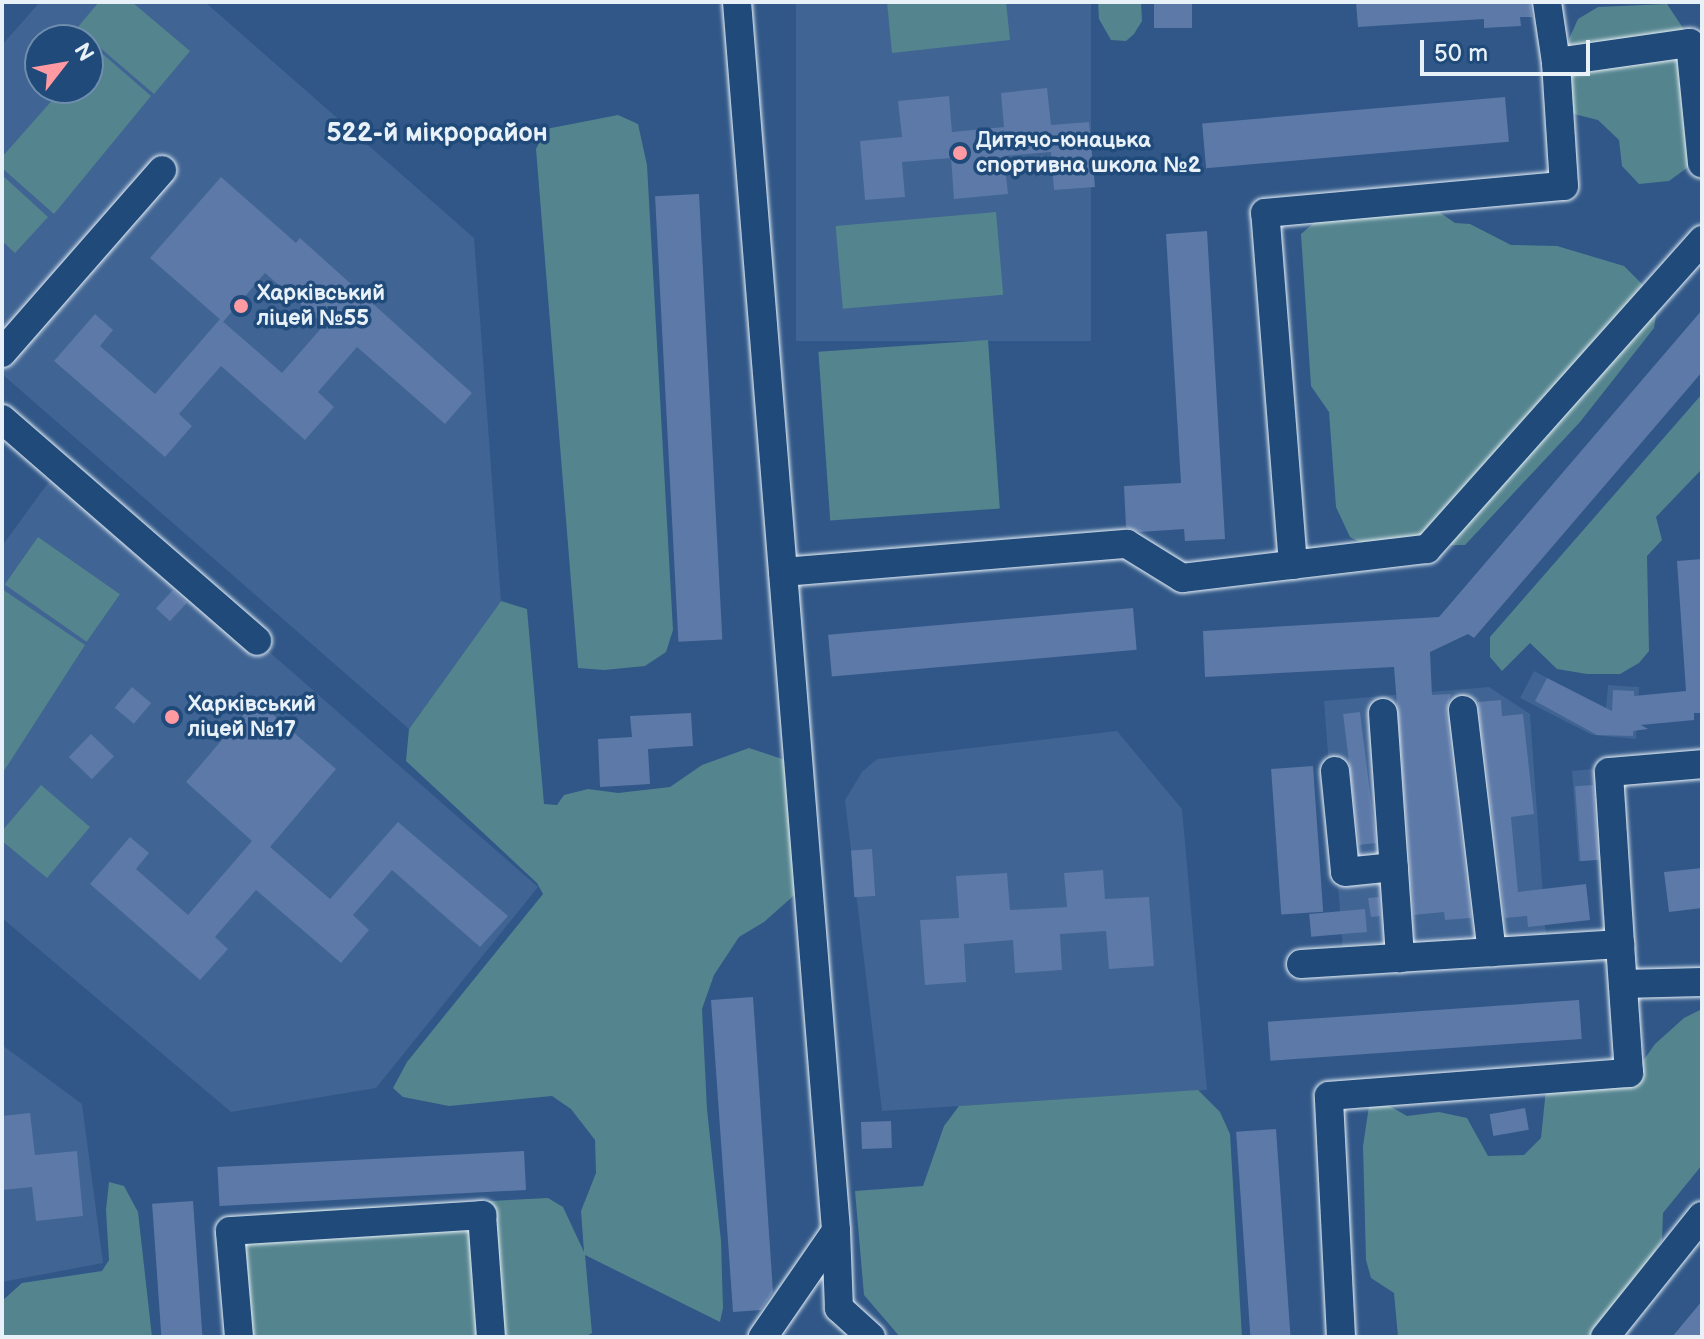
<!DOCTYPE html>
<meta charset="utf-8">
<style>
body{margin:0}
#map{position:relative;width:1704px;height:1339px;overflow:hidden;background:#305787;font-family:"Balsamiq Sans",sans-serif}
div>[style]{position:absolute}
.built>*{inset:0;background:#406493;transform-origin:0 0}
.green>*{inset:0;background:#54848e;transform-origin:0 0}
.building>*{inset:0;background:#5c79a8;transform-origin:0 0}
.roads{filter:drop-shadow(0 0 2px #e8f1f8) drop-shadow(0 0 2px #e8f1f8)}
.minor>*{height:28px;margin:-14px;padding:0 14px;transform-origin:14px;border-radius:14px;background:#1f4a7a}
.dots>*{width:22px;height:22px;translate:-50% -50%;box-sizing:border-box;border:4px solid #1f4a7a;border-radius:50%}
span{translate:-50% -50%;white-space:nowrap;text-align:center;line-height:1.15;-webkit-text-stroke:7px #1f4a7a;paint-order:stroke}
.poi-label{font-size:22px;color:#e8f1f8;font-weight:700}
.left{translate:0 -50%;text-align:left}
.quarter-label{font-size:26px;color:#e8f1f8;font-weight:700}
.frame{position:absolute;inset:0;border:4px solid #e8f1f8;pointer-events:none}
.north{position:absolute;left:24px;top:24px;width:80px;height:80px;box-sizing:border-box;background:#1f4a7a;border:2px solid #6f8dac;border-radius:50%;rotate:59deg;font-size:22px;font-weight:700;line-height:32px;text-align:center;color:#e8f1f8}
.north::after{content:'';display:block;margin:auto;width:28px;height:36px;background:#ff9aa2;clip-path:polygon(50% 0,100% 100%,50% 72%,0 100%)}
.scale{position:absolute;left:1420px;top:40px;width:170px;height:36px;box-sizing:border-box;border:4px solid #e8f1f8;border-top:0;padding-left:10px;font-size:24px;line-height:28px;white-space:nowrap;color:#e8f1f8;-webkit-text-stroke:6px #1f4a7a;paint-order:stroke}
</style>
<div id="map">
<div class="built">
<div style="clip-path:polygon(evenodd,40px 2px,205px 2px,474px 238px,501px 601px,409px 729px,2px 374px,2px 45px,40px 2px,40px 40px,88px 40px,88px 88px,40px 88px,40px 40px)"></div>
<div style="left:796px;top:2px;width:295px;height:339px"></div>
<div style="clip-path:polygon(59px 468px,538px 887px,376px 1088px,231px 1112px,2px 918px,2px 546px)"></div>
<div style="clip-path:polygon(1534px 671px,1606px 709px,1608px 685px,1639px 687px,1636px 739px,1592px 735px,1520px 698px)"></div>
<div style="clip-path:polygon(1489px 687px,1530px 714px,1546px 937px,1343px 951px,1324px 701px)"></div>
<div style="clip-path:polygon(1117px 731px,1182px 809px,1207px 1090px,882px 1111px,845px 800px,862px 772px,877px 759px)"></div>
<div style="left:1596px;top:769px;width:91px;height:24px;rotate:86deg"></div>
<div style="clip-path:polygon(2px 1045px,82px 1104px,103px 1263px,2px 1282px)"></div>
</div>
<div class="green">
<div style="clip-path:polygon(99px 2px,132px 2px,190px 51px,154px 94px,77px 28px)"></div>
<div style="clip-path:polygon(887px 2px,1006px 2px,1010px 40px,892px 53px)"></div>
<div style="clip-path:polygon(1098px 2px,1141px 2px,1142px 21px,1134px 34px,1126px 41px,1111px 40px,1099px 19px)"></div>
<div style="clip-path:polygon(1667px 4px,1687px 34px,1691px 165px,1669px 181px,1639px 184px,1622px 166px,1619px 140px,1598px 120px,1570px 113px,1569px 39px,1578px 19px,1598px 7px)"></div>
<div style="clip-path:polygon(97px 49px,151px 96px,54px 214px,2px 168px,2px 157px,63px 88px,88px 88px,88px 59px)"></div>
<div style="clip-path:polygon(618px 115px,638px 124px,647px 165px,673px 630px,666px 652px,645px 666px,604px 670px,578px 668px,536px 149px,546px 129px)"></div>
<div style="clip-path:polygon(2px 175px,48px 217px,15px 253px,2px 241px)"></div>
<div style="clip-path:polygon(1435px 209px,1455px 223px,1470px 224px,1511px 245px,1557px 246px,1624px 266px,1653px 295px,1657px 310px,1654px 328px,1580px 422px,1465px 545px,1367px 546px,1350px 537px,1336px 507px,1329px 412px,1311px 386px,1301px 234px,1322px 216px)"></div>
<div style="left:996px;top:212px;width:83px;height:161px;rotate:85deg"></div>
<div style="left:988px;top:340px;width:169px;height:170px;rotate:86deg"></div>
<div style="clip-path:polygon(1702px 394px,1702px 469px,1656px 517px,1662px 540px,1647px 556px,1649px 651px,1639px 663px,1620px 674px,1587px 674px,1557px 669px,1530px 643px,1502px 671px,1490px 657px,1490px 637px)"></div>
<div style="left:38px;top:537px;width:100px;height:58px;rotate:35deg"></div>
<div style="clip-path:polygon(2px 589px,85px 645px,2px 774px)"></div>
<div style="clip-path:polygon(501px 601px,527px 609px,544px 804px,557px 805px,564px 795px,588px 789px,618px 793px,670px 787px,702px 765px,749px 748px,788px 761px,800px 890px,764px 922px,739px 937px,714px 975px,702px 1009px,707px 1109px,721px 1241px,723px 1308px,720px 1322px,585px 1255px,592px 1333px,585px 1337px,253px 1337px,244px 1231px,254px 1217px,279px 1212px,548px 1198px,563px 1207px,584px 1252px,581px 1211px,596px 1173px,595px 1140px,571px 1109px,552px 1096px,449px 1106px,403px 1097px,393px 1088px,407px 1062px,543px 894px,537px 883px,406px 761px,409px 729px)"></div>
<div style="clip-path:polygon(41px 785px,90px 827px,47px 878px,2px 841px,2px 831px)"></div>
<div style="clip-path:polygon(1702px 1009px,1702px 1165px,1663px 1213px,1662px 1240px,1628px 1293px,1590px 1337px,1398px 1337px,1394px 1293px,1371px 1278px,1366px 1260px,1363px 1146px,1369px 1106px,1386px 1104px,1407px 1116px,1439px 1112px,1467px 1118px,1488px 1156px,1524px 1155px,1541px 1138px,1546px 1089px,1629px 1081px,1655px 1044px,1684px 1018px)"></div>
<div style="clip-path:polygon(1198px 1090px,1220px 1112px,1230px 1134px,1242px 1337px,900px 1337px,864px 1295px,855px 1191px,923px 1186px,944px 1126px,959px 1106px)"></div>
<div style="clip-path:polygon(109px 1182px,124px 1186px,138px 1212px,152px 1337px,2px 1337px,2px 1301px,22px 1283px,102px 1271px,109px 1260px,106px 1210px)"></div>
</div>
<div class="building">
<div style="left:1154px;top:2px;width:38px;height:26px"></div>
<div style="clip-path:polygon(1356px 2px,1530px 2px,1532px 17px,1520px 17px,1521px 26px,1484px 28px,1484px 19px,1358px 27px)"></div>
<div style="clip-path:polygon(1047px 88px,1051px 125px,1089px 122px,1095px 187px,1054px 190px,1051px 152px,1004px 156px,1008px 194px,954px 199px,951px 158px,902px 162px,905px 197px,865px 200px,860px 141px,902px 137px,898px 101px,949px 96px,952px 132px,1004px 127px,1001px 93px)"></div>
<div style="left:1505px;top:97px;width:45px;height:304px;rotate:85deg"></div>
<div style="clip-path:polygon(221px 177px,296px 243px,300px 238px,472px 393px,445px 424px,357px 347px,318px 392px,334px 407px,305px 440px,221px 366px,179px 414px,192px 426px,165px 457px,54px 361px,95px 314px,113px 330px,100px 346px,155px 394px,220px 319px,282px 373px,324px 325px,265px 273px,223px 322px,150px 258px)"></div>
<div style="left:699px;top:194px;width:446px;height:44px;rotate:87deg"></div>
<div style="clip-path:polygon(1207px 231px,1225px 539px,1185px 541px,1184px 529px,1140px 532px,1126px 527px,1124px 486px,1181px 483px,1166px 234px)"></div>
<div style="clip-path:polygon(1702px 310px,1702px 372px,1474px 638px,1468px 634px,1430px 652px,1432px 695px,1451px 694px,1446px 712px,1471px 918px,1445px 920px,1444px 912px,1414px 915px,1394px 667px,1205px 677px,1203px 631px,1439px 617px)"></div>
<div style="clip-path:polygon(1702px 559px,1702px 713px,1694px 713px,1694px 720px,1641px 725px,1648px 729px,1633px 731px,1633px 736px,1597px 735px,1535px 701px,1547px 678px,1612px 711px,1613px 690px,1634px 691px,1634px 696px,1686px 691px,1677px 561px)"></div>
<div style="left:173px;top:590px;width:19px;height:25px;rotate:43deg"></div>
<div style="left:1133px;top:608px;width:42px;height:306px;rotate:85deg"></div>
<div style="left:132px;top:687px;width:25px;height:27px;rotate:40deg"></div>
<div style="clip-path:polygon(256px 700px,336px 769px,270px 847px,330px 899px,398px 822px,508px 916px,480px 947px,392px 870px,353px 915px,369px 930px,341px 963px,256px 890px,215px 937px,228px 949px,200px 980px,90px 884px,130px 837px,149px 853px,136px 869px,188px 915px,252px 841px,186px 782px)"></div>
<div style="clip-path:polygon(1501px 700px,1502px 716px,1523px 714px,1534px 814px,1511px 817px,1518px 892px,1586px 884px,1590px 920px,1528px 927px,1527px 916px,1505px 918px,1478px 702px)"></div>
<div style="left:1360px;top:712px;width:132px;height:17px;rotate:83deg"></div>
<div style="clip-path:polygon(691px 713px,693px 746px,648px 749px,650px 784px,600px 787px,598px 739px,632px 737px,630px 716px)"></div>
<div style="left:91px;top:734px;width:32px;height:32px;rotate:44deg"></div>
<div style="left:1313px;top:766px;width:146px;height:42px;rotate:86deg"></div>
<div style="left:1593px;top:785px;width:75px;height:18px;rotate:86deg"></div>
<div style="left:872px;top:849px;width:47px;height:21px;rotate:86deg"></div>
<div style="clip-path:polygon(1702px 868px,1702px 908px,1669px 912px,1664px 872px)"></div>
<div style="clip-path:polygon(1103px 870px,1105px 899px,1149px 897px,1154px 966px,1109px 969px,1106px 931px,1060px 934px,1062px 970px,1015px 973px,1013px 940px,964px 944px,966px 982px,925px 985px,920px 920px,959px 918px,956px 876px,1007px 873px,1010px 910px,1067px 907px,1064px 873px)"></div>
<div style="clip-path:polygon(1379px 897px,1380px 916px,1371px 917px,1368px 898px)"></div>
<div style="left:1365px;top:909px;width:23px;height:56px;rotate:85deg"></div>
<div style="clip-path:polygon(753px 997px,773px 1292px,761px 1310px,733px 1312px,711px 1000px)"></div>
<div style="left:1579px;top:1000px;width:39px;height:312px;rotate:86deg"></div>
<div style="left:1525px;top:1108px;width:22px;height:36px;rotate:80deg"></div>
<div style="clip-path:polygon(30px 1113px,35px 1155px,77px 1151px,83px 1216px,36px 1221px,32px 1187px,2px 1190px,2px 1116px)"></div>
<div style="left:891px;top:1121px;width:27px;height:30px;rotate:88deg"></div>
<div style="left:1276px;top:1129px;width:208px;height:40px;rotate:86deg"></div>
<div style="left:524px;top:1151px;width:39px;height:307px;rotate:87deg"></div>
<div style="left:193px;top:1201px;width:136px;height:41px;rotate:86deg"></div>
<div style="clip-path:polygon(1702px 1301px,1702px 1337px,1672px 1337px)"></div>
</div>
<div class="roads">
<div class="minor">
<div style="left:737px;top:2px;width:1233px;rotate:85.39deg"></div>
<div style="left:836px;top:1231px;width:129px;rotate:124.6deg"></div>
<div style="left:1547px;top:2px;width:61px;rotate:81.5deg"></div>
<div style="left:1556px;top:62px;width:135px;rotate:-8.1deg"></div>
<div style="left:1690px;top:43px;width:121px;rotate:84.3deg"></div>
<div style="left:2px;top:353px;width:243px;rotate:-48.8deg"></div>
<div style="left:2px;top:419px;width:338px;rotate:41deg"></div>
<div style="left:1293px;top:565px;width:353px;rotate:-94.5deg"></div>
<div style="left:1265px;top:213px;width:300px;rotate:-5.2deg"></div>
<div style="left:1564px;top:186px;width:124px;rotate:-93.7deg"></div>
<div style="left:783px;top:572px;width:345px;rotate:-4.7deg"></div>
<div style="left:1127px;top:544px;width:65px;rotate:31.7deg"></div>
<div style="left:1182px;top:578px;width:247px;rotate:-6.8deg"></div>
<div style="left:1427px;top:549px;width:414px;rotate:-48.3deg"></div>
<div style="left:1463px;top:710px;width:244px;rotate:83.2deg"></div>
<div style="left:1383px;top:713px;width:246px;rotate:86deg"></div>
<div style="left:1335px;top:771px;width:101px;rotate:84.3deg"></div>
<div style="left:1345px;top:872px;width:49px;rotate:-5.8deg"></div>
<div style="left:1301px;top:964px;width:320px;rotate:-3.6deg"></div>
<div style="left:1620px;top:944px;width:172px;rotate:-93.7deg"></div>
<div style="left:1609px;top:772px;width:93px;rotate:-4.9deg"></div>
<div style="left:1623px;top:984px;width:79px;rotate:-1.5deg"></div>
<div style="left:836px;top:1231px;width:77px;rotate:87.8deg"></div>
<div style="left:839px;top:1308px;width:43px;rotate:42.2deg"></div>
<div style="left:239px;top:1337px;width:106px;rotate:-94.9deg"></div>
<div style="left:230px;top:1231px;width:253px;rotate:-3.6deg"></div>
<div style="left:482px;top:1215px;width:122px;rotate:85.8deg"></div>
<div style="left:1341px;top:1337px;width:241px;rotate:-92.9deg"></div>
<div style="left:1329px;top:1096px;width:301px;rotate:-4.4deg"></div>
<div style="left:1629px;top:1073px;width:129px;rotate:-94deg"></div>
<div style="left:1605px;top:1337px;width:155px;rotate:-51.3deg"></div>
</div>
</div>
<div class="dots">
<div style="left:960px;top:153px;background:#ff9aa2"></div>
<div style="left:241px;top:306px;background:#ff9aa2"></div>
<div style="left:172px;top:717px;background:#ff9aa2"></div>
</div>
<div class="poi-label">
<span class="left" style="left:976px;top:153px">Дитячо-юнацька<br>спортивна школа №2</span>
<span class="left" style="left:257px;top:306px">Харківський<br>ліцей №55</span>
<span class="left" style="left:188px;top:717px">Харківський<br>ліцей №17</span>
</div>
<div class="quarter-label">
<span style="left:437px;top:134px">522-й мікрорайон</span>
</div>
<div class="frame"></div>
<div class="north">N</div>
<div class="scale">50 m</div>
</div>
